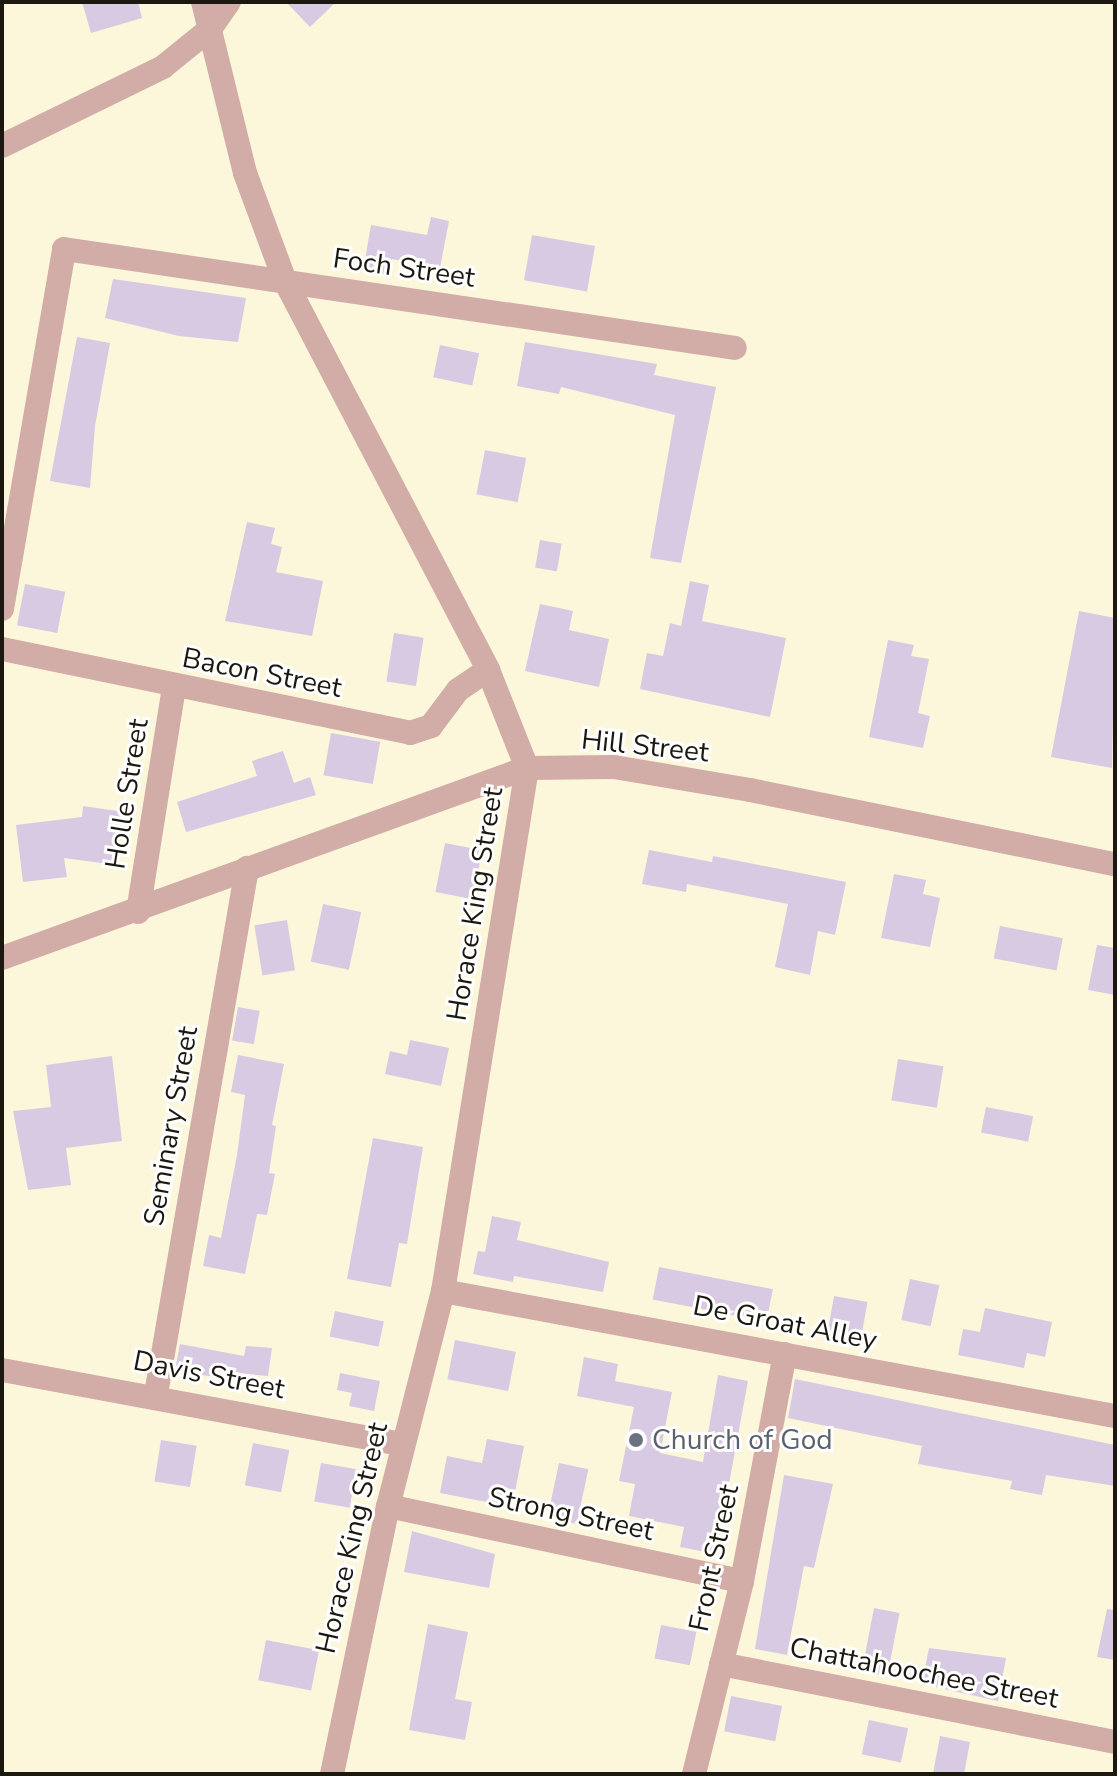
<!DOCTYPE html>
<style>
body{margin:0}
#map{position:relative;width:1117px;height:1776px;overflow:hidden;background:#fcf7db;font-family:"Nunito Sans",sans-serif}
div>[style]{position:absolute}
.building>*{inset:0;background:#d8cae3;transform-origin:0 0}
.minor>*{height:24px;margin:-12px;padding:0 12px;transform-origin:12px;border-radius:12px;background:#d2aca7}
.dots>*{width:22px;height:22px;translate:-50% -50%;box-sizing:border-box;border:4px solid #fff;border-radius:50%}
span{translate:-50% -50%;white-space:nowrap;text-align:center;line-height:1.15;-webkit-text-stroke:6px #fff;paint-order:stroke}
.street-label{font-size:28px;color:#1b190f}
.worship-label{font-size:28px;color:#5b616d}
.left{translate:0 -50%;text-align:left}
.frame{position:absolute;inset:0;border:4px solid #1b190f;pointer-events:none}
</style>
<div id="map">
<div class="building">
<div style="clip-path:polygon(82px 2px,138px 2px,142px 18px,91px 33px)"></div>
<div style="clip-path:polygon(286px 2px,336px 2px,310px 27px)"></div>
<div style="clip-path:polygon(431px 217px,449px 221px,440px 268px,392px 259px,389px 275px,363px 271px,371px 225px,427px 235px)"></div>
<div style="left:532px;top:235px;width:64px;height:46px;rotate:10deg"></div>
<div style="clip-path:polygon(113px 279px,246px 298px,238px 342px,179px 336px,105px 318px)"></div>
<div style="clip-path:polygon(77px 337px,110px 343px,95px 426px,90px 488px,50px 481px)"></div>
<div style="clip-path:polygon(525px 342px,657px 364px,654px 375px,716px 387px,681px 563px,650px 558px,675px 415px,561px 387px,559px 394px,517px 386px)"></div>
<div style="left:440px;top:345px;width:40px;height:33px;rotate:12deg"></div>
<div style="left:485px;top:450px;width:42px;height:45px;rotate:11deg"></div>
<div style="clip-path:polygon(247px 522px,275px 528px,271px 544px,282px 547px,276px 572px,323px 581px,312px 636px,225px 621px)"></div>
<div style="left:540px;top:540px;width:22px;height:28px;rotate:10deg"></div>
<div style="clip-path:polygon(690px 581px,709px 585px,702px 621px,786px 638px,770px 717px,640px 689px,647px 653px,663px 656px,670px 623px,681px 626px)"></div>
<div style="left:25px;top:584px;width:41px;height:42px;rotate:11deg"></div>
<div style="clip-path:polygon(540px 604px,573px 611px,569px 630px,609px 639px,599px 687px,525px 671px)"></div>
<div style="clip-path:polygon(1079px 611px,1115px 618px,1112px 768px,1051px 757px)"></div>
<div style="left:394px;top:633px;width:30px;height:49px;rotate:9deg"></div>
<div style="clip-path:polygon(888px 640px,914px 645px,911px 656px,929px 659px,918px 713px,930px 716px,923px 748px,869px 737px)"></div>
<div style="left:331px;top:733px;width:50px;height:43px;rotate:10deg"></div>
<div style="clip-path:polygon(283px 751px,294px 783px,310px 777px,316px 795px,186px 832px,177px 802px,257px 776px,252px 761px)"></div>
<div style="clip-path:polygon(83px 806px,124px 812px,116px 865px,64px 858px,67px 877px,23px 882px,16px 825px,82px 817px)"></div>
<div style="left:445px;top:843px;width:38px;height:50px;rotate:11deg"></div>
<div style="clip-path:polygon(649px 850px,712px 862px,713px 856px,846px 882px,835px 935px,818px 931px,810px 975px,775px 967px,788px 904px,687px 884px,686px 892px,642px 884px)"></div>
<div style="clip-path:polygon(894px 874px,926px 880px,923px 894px,940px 898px,930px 947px,881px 938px)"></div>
<div style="left:323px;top:904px;width:39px;height:59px;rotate:12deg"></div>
<div style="left:287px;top:920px;width:51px;height:33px;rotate:81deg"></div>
<div style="left:1000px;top:926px;width:64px;height:33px;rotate:11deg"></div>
<div style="clip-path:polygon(1097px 945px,1115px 948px,1115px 995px,1088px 990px)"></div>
<div style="left:238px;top:1007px;width:22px;height:34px;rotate:10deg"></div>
<div style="clip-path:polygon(410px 1040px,449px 1048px,441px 1086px,385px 1074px,390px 1051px,407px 1055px)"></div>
<div style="clip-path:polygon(238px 1055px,284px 1064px,272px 1125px,276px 1126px,269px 1173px,275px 1174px,267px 1215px,257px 1214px,245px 1274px,203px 1266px,209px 1235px,221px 1238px,237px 1155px,245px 1095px,231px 1092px)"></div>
<div style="clip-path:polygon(112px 1056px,122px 1141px,66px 1148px,71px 1185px,28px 1190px,13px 1111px,51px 1107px,46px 1065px)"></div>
<div style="left:898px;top:1059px;width:46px;height:42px;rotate:9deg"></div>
<div style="left:986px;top:1107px;width:48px;height:26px;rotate:11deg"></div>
<div style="clip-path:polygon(373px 1138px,423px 1147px,407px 1244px,399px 1243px,391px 1287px,347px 1279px)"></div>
<div style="clip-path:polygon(492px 1216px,521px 1222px,517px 1240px,609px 1262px,603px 1292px,514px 1276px,513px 1282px,473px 1274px,478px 1251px,485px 1252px)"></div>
<div style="left:659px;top:1267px;width:116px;height:33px;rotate:11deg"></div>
<div style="left:910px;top:1279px;width:30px;height:42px;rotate:12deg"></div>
<div style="left:834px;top:1296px;width:34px;height:38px;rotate:10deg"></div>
<div style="clip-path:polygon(985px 1308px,1052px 1322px,1045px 1357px,1027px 1353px,1024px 1368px,958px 1355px,963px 1329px,980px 1332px)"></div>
<div style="left:335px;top:1311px;width:50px;height:26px;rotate:12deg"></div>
<div style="left:455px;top:1340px;width:62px;height:40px;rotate:11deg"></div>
<div style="clip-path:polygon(180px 1344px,244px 1356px,246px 1346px,272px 1348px,268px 1376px,215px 1371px,214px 1377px,175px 1370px)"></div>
<div style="clip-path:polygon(584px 1357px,618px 1364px,615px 1381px,672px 1392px,660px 1453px,703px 1462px,718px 1375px,748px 1381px,716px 1554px,680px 1547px,684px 1527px,629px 1516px,635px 1484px,619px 1481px,634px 1407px,577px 1396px)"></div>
<div style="clip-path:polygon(340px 1373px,380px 1381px,374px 1411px,349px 1406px,352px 1393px,337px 1390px)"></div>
<div style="clip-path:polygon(795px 1379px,1115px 1445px,1115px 1486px,1046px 1475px,1042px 1495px,1010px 1489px,1012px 1481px,918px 1464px,922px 1446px,788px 1418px)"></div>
<div style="clip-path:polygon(487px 1439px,524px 1446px,512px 1507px,440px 1493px,447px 1456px,482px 1463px)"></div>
<div style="left:161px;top:1440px;width:36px;height:42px;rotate:9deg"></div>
<div style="left:253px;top:1443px;width:37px;height:43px;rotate:11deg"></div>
<div style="left:321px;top:1463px;width:36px;height:39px;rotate:10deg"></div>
<div style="left:559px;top:1463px;width:30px;height:56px;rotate:12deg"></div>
<div style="clip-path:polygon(784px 1475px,833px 1484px,814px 1568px,804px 1566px,787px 1655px,755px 1649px)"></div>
<div style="clip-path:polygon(412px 1531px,495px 1554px,489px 1588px,404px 1572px)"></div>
<div style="left:874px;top:1608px;width:26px;height:65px;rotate:11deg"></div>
<div style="clip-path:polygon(1107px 1609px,1115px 1610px,1115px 1660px,1097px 1657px)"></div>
<div style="clip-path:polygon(428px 1624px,468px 1632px,455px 1699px,472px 1702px,465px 1740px,409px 1730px)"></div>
<div style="left:661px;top:1625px;width:36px;height:34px;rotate:11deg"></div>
<div style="left:266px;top:1640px;width:54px;height:41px;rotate:11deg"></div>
<div style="clip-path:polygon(929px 1648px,1006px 1658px,998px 1701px,922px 1684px)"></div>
<div style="left:731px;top:1696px;width:52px;height:36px;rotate:11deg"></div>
<div style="left:869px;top:1720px;width:40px;height:35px;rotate:12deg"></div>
<div style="clip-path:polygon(940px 1736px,970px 1742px,964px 1774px,933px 1774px)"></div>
</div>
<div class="minor">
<div style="left:203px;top:2px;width:176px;rotate:76.2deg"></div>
<div style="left:245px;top:173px;width:115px;rotate:69.7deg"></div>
<div style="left:285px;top:281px;width:439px;rotate:62.4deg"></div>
<div style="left:488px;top:670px;width:105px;rotate:68.3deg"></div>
<div style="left:527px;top:768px;width:530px;rotate:99.12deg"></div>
<div style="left:443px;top:1291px;width:222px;rotate:104.3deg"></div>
<div style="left:388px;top:1506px;width:274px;rotate:101.8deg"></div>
<div style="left:2px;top:146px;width:179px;rotate:-26.1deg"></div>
<div style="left:163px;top:67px;width:60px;rotate:-39deg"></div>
<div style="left:210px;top:29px;width:33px;rotate:-55deg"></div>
<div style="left:2px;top:609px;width:365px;rotate:-80.2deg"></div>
<div style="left:64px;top:249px;width:678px;rotate:8.39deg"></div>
<div style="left:2px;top:649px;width:417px;rotate:11.6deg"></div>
<div style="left:410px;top:733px;width:22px;rotate:-18deg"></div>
<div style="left:431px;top:726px;width:45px;rotate:-53.1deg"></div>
<div style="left:458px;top:690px;width:36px;rotate:-34deg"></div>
<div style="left:138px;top:912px;width:229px;rotate:-80.9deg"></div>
<div style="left:2px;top:958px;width:558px;rotate:-19.9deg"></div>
<div style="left:527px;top:768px;width:87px;rotate:-0.7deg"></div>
<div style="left:614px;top:767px;width:138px;rotate:9.6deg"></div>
<div style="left:750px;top:790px;width:372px;rotate:11.5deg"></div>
<div style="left:443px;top:1291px;width:684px;rotate:10.54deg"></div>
<div style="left:2px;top:1370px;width:408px;rotate:10.5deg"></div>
<div style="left:156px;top:1394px;width:534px;rotate:-80.18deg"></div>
<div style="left:388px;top:1506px;width:362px;rotate:12deg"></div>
<div style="left:721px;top:1664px;width:402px;rotate:11.2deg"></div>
<div style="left:694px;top:1774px;width:199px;rotate:-76deg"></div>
<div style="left:742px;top:1581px;width:231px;rotate:-79.3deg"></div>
</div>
<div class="dots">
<div style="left:636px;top:1440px;background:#6b7280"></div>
</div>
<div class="street-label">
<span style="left:404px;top:268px;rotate:8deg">Foch Street</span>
<span style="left:262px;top:673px;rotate:11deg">Bacon Street</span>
<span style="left:645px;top:746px;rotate:6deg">Hill Street</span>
<span style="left:127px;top:794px;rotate:-81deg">Holle Street</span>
<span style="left:475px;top:904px;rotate:-81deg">Horace King Street</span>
<span style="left:171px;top:1126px;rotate:-80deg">Seminary Street</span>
<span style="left:785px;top:1323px;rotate:11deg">De Groat Alley</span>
<span style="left:209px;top:1375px;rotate:11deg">Davis Street</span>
<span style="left:571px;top:1514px;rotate:12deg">Strong Street</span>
<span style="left:352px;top:1538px;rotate:-77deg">Horace King Street</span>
<span style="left:714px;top:1558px;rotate:-78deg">Front Street</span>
<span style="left:924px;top:1673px;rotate:11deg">Chattahoochee Street</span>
</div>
<div class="worship-label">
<span class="left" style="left:652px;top:1440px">Church of God</span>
</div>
<div class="frame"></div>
</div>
